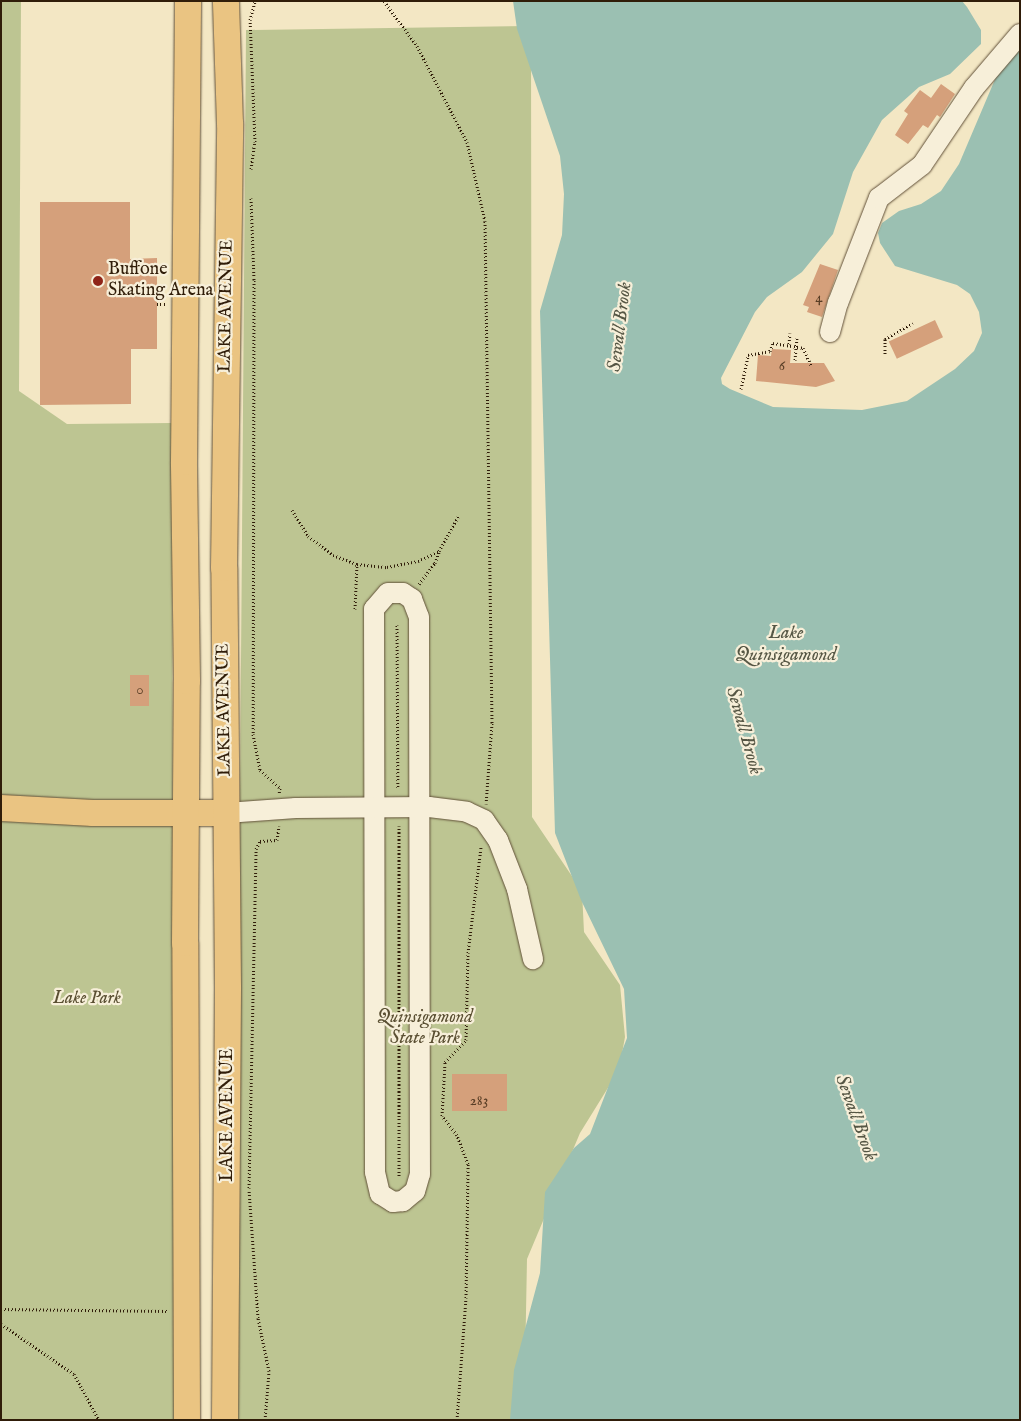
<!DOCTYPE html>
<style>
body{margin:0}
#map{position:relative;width:1021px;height:1421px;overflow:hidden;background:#f3e7c4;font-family:"IM FELL English",serif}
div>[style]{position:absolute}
.green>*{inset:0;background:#bdc592}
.water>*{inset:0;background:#9bc0b2}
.building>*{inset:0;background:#d5a07b;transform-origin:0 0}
.path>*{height:3px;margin-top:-1.5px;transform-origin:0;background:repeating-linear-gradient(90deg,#301d09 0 1px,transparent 0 3.5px)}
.roads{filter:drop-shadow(0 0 1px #615038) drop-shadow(0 0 1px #615038)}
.minor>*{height:20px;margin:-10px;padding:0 10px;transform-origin:10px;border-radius:10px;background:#f7efd9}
.major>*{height:26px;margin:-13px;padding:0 13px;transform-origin:13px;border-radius:13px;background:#eac482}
.dots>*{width:14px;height:14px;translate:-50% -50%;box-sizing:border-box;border:2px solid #f7efd9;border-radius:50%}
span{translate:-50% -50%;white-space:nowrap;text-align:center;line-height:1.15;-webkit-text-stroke:4.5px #f7efd9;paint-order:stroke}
.number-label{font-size:15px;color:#593e26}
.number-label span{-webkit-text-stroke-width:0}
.poi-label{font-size:18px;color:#301d09}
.left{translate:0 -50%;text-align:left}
.street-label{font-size:18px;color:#301d09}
.park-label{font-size:18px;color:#5a4f32;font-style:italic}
.water-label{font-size:19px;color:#555644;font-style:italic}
.frame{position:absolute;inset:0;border:2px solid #301d09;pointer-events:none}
</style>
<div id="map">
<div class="green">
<div style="clip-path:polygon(1px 1px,21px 1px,19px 391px,67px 424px,172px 423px,174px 1420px,1px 1420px)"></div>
<div style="clip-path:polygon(531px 26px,532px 817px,582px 891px,584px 932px,620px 985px,625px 1037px,619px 1070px,580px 1133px,527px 1259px,524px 1420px,235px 1420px,246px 30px)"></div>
</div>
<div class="water">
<div style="clip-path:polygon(513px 1px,962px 1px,967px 7px,981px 30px,981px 44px,950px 74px,919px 87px,882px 120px,853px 172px,833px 234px,802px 272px,767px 297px,755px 312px,721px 378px,722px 384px,730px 389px,773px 407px,862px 410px,907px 401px,955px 369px,974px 351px,982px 333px,979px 312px,970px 294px,957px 285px,895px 266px,880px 243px,878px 233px,882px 223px,899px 211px,921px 204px,941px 191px,959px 164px,996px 77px,1020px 49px,1020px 1420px,510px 1420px,514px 1370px,540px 1273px,545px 1192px,574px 1148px,590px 1134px,627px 1038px,624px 989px,581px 900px,555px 833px,540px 311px,562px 235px,564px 194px,560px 156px,517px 29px)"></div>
</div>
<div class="building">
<div style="clip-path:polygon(941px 84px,955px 94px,940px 117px,937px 115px,928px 128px,923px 125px,908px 144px,895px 135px,908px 114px,904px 111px,920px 90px,931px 98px)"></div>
<div style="clip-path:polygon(40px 202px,130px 202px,130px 259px,157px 258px,157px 349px,131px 349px,131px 404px,40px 405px)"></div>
<div style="clip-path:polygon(820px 264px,838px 270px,822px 317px,807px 312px,809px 307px,803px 305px)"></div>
<div style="left:935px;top:320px;width:19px;height:51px;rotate:65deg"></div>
<div style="clip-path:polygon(772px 349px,791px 350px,790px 363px,824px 363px,835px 381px,816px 387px,756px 381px,758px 355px,771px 356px)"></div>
<div style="left:130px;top:675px;width:19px;height:31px"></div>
<div style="left:452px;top:1074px;width:55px;height:37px"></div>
</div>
<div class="path">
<div style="left:384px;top:1px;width:56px;rotate:53.7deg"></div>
<div style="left:417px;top:46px;width:108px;rotate:62.5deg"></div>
<div style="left:467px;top:142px;width:81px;rotate:77.2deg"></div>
<div style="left:485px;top:221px;width:502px;rotate:89.2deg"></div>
<div style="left:492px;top:723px;width:81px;rotate:94.2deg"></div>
<div style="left:251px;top:169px;width:27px;rotate:-82deg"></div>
<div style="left:255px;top:142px;width:122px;rotate:-92.3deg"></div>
<div style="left:250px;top:20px;width:20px;rotate:-75deg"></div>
<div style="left:251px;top:198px;width:82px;rotate:87.9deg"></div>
<div style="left:254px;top:280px;width:454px;rotate:90.1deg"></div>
<div style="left:253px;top:734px;width:37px;rotate:79deg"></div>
<div style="left:260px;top:770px;width:27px;rotate:42deg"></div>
<div style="left:280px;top:788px;width:6px;rotate:99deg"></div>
<div style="left:157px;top:304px;width:8px"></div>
<div style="left:789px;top:344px;width:11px;rotate:-85deg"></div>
<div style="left:885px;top:354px;width:15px;rotate:-90deg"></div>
<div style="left:885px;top:339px;width:32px;rotate:-30deg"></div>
<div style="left:795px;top:360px;width:22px;rotate:-85deg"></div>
<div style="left:741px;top:389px;width:35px;rotate:-78deg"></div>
<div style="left:748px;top:355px;width:22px;rotate:-10deg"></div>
<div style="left:770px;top:351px;width:9px;rotate:-69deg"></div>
<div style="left:773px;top:343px;width:30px;rotate:9deg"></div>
<div style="left:803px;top:348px;width:19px;rotate:65deg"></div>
<div style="left:292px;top:510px;width:31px;rotate:58deg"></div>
<div style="left:308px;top:536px;width:31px;rotate:37deg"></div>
<div style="left:333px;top:555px;width:26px;rotate:21deg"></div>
<div style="left:357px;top:564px;width:30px;rotate:6deg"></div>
<div style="left:387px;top:567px;width:32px;rotate:-11deg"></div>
<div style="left:418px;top:561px;width:23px;rotate:-25deg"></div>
<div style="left:439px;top:551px;width:41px;rotate:-60.9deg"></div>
<div style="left:419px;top:584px;width:26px;rotate:-53deg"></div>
<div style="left:435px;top:563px;width:12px;rotate:-70deg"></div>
<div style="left:355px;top:609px;width:45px;rotate:-87.5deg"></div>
<div style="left:397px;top:625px;width:164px;rotate:89.7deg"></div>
<div style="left:399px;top:1176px;width:350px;rotate:-90deg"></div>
<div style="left:1px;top:1309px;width:167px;rotate:0.7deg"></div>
<div style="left:1px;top:1324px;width:88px;rotate:34.4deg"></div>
<div style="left:74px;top:1374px;width:52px;rotate:61.5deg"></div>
<div style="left:265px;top:1420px;width:49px;rotate:-85.3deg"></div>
<div style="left:269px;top:1371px;width:54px;rotate:-101.7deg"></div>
<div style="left:258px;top:1318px;width:130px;rotate:-94deg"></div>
<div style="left:249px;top:1188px;width:339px;rotate:-88.8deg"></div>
<div style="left:256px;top:849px;width:9px;rotate:-63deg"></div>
<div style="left:260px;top:841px;width:17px;rotate:-3deg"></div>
<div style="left:277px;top:840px;width:14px;rotate:-82deg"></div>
<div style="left:457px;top:1420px;width:122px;rotate:-85.8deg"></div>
<div style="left:466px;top:1298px;width:134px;rotate:-89.1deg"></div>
<div style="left:468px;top:1164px;width:31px;rotate:-111deg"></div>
<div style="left:457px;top:1135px;width:24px;rotate:-128deg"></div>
<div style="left:442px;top:1116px;width:54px;rotate:-86.8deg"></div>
<div style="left:445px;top:1062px;width:30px;rotate:-46deg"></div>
<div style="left:466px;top:1040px;width:87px;rotate:-88.7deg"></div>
<div style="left:468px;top:953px;width:107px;rotate:-83deg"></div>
</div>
<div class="roads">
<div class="minor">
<div style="left:830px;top:332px;width:30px;rotate:-75deg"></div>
<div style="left:838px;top:303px;width:113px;rotate:-68.7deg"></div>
<div style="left:879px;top:198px;width:54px;rotate:-37.5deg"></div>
<div style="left:922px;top:165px;width:93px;rotate:-56deg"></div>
<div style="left:974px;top:88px;width:71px;rotate:-49.6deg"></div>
<div style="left:388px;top:593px;width:15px"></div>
<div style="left:403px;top:593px;width:11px;rotate:34deg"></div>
<div style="left:412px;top:599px;width:19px;rotate:69deg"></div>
<div style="left:419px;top:617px;width:557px;rotate:89.9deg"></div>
<div style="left:420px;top:1174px;width:18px;rotate:106deg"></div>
<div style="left:415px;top:1191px;width:16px;rotate:140deg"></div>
<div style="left:403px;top:1201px;width:10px;rotate:174deg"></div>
<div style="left:393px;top:1202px;width:15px;rotate:-148deg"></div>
<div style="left:380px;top:1194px;width:23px;rotate:-103deg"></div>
<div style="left:375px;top:1172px;width:563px;rotate:-90.1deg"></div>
<div style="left:374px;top:609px;width:21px;rotate:-49deg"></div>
<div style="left:226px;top:813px;width:70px;rotate:-4.1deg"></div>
<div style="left:296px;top:808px;width:133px;rotate:-0.4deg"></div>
<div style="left:429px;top:807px;width:38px;rotate:7deg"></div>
<div style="left:467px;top:812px;width:19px;rotate:25deg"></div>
<div style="left:484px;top:820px;width:24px;rotate:55deg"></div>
<div style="left:498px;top:840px;width:53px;rotate:68.8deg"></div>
<div style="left:517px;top:889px;width:72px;rotate:77.1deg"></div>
</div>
<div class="major">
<div style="left:1px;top:808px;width:92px;rotate:3.1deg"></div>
<div style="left:93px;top:813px;width:133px"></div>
<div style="left:187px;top:1420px;width:477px;rotate:-90.2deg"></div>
<div style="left:185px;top:943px;width:262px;rotate:-89.6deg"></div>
<div style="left:187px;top:681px;width:219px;rotate:-90.8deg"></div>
<div style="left:184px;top:462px;width:461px;rotate:-89.5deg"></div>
<div style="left:225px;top:1420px;width:433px;rotate:-89.6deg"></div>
<div style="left:228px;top:987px;width:419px;rotate:-90.5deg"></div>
<div style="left:224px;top:568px;width:444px;rotate:-89.2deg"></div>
<div style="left:230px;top:124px;width:123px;rotate:-91.9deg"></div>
</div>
</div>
<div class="dots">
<div style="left:98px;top:281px;background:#8f2418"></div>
</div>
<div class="number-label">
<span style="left:819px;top:298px">4</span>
<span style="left:782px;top:366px">6</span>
<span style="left:140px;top:690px">0</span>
<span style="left:479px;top:1101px">283</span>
</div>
<div class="poi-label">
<span class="left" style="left:108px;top:281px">Buffone<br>Skating Arena</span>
</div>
<div class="street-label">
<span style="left:227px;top:306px;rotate:-89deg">LAKE AVENUE</span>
<span style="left:225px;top:710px;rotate:-91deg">LAKE AVENUE</span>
<span style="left:228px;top:1115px;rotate:-90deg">LAKE AVENUE</span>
</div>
<div class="park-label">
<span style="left:87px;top:999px">Lake Park</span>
<span style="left:425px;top:1029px">Quinsigamond<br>State Park</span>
</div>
<div class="water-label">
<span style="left:621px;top:327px;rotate:-83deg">Sewall Brook</span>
<span style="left:786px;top:645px">Lake<br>Quinsigamond</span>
<span style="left:743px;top:731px;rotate:74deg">Sewall Brook</span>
<span style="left:855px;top:1118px;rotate:70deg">Sewall Brook</span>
</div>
<div class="frame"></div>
</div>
